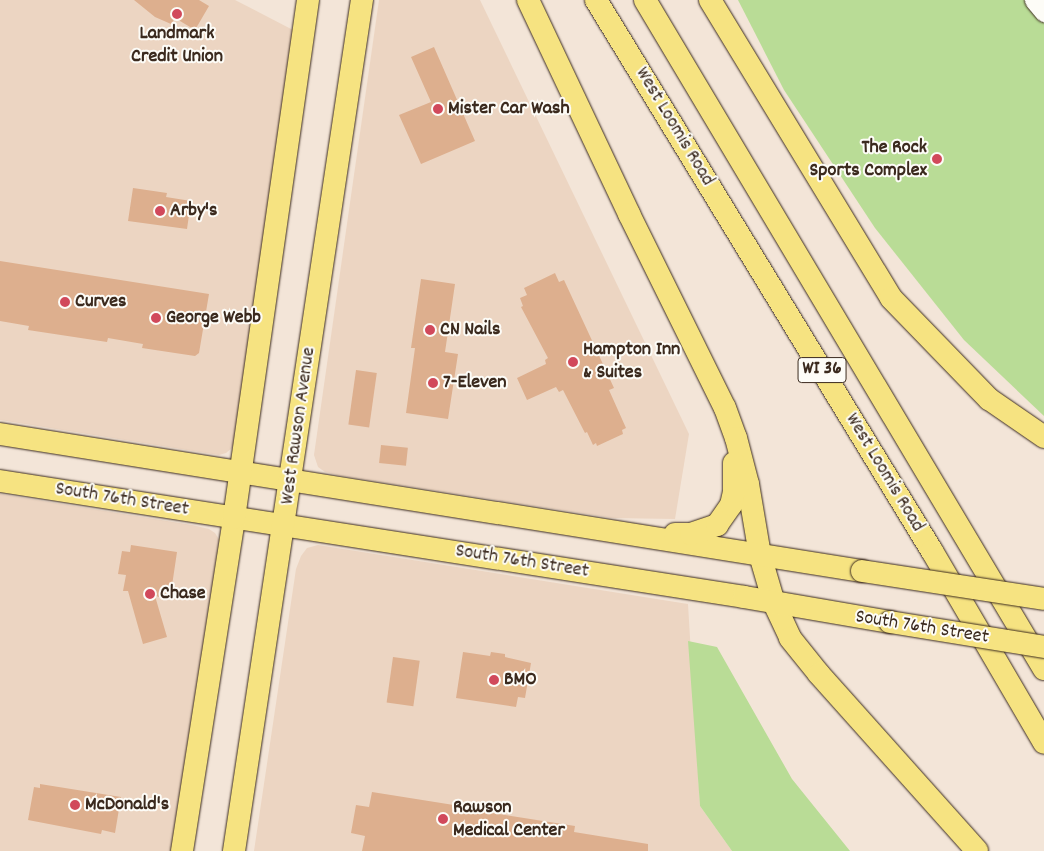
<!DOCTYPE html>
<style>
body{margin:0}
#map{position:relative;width:1044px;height:851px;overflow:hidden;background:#f3e5d8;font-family:Dekko,sans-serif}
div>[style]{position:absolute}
.built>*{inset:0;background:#ecd5c2}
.green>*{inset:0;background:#b9dc96}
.building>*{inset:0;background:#ddaf8e;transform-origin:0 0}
.roads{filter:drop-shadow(0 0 1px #3b2a1e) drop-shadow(0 0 1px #3b2a1e)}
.minor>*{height:19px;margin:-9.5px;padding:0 9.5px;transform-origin:9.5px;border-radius:9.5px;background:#fdfcf7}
.major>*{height:22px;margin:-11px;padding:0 11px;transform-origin:11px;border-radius:11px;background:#f6e381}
.bridges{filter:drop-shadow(0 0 1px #3b2a1e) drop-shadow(0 0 1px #3b2a1e)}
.major-bridge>*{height:22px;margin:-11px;padding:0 11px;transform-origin:11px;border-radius:11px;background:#f6e381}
.dots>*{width:14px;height:14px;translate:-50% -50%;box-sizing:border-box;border:2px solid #fdfcf7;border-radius:50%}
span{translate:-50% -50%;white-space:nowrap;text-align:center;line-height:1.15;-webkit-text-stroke:4px #fdfcf7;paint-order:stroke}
.shield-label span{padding:1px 4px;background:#fdfcf7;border:1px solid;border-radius:4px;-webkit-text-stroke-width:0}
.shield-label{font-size:19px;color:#3b2a1e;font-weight:700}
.poi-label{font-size:20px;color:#3b2a1e;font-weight:700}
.left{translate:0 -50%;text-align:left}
.right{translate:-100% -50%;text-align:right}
.street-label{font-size:20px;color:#3b2a1e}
</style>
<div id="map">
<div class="built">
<div style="clip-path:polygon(0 0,235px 0,293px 30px,236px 439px,232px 448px,226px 453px,219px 455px,199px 452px,0 420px)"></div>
<div style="clip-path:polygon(379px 0,480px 0,689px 434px,675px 519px,612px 518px,341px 476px,325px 472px,318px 467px,314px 455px)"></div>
<div style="clip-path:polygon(0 494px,192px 525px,209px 529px,215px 533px,220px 541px,173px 851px,0 851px)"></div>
<div style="clip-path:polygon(318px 545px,688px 604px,700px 806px,732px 851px,254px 851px,296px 569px,301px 556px,307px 548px)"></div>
</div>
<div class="green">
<div style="clip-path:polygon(738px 0,1044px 0,1044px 416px,964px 340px,875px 228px,784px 90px)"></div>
<div style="clip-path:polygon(688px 641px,717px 647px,792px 779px,850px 851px,732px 851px,700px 806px)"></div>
</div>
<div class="building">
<div style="clip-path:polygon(134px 0,199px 0,209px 6px,195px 30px,175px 18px,171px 24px,155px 17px)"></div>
<div style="clip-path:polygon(434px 47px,475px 141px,421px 164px,399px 115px,431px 102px,411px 57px)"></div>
<div style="clip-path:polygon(133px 188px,167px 193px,166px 197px,191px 201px,187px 229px,128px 221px)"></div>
<div style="clip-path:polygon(0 261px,209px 294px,199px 353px,195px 356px,175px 353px,142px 348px,143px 344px,108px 338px,107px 342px,28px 330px,29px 326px,0 321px)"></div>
<div style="clip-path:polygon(555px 273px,559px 282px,564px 280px,614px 388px,609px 390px,626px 428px,622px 430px,623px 434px,597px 446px,596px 443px,593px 445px,587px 432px,585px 433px,563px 390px,559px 392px,556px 387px,527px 400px,517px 378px,546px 364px,545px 360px,548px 358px,521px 307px,523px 306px,520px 298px,527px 295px,524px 288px)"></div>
<div style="clip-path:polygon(421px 279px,455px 284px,445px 352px,458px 354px,448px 419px,406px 413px,415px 348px,411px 348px)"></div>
<div style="left:356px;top:370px;width:21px;height:55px;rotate:8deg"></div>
<div style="left:381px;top:445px;width:27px;height:18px;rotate:6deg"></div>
<div style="clip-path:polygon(131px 545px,177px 552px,170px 599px,155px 596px,167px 637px,143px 644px,128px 591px,123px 591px,126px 575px,118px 574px,122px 551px,130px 552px)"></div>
<div style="clip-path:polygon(463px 652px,490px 656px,491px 652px,505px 654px,505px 657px,531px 663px,525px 698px,518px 697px,516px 707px,456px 698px)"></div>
<div style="left:393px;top:657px;width:27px;height:46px;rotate:8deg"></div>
<div style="clip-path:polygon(40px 784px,121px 797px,115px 833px,102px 830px,101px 834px,28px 820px,34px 787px,40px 788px)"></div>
<div style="clip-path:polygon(372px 792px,460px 806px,460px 804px,493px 809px,492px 813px,575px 826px,574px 832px,648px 844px,648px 851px,362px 851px,365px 836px,351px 833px,356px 805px,369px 807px)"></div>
</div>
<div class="roads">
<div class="minor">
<div style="left:1034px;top:0;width:16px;rotate:50deg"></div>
</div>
<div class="major">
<div style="left:528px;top:0;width:237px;rotate:64.7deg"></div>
<div style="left:629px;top:214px;width:216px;rotate:63.7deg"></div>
<div style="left:725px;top:408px;width:32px;rotate:70deg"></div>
<div style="left:736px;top:438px;width:48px;rotate:75.4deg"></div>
<div style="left:748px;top:484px;width:72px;rotate:80.4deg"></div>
<div style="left:760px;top:555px;width:50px;rotate:73.7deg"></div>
<div style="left:774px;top:603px;width:38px;rotate:65deg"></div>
<div style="left:790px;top:638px;width:46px;rotate:51.1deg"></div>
<div style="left:819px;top:674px;width:237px;rotate:48.2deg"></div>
<div style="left:596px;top:0;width:645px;rotate:58.63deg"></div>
<div style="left:932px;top:551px;width:222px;rotate:59.7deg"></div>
<div style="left:645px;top:0;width:779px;rotate:59.19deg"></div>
<div style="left:710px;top:0;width:349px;rotate:58.7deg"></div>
<div style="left:891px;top:298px;width:141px;rotate:45.9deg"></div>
<div style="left:989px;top:399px;width:67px;rotate:34.6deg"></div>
<div style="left:0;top:434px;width:873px;rotate:9.03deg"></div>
<div style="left:0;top:481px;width:753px;rotate:8.86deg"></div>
<div style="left:744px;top:597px;width:148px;rotate:9.7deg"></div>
<div style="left:675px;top:534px;width:16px"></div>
<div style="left:691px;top:534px;width:28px;rotate:-19deg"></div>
<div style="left:717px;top:525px;width:24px;rotate:-55deg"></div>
<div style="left:731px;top:505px;width:13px;rotate:-77deg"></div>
<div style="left:734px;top:492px;width:29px;rotate:-90deg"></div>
<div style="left:182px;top:851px;width:337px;rotate:-81.1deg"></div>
<div style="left:234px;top:518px;width:523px;rotate:-81.87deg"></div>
<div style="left:234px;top:851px;width:861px;rotate:-81.45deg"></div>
</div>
</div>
<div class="bridges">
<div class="major-bridge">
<div style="left:862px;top:571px;width:184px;rotate:8.7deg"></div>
<div style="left:890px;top:622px;width:156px;rotate:9.2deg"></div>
</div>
</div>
<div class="dots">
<div style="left:177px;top:14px;background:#d1495b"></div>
<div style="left:438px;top:109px;background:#d1495b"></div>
<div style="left:937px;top:159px;background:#d1495b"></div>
<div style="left:160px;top:211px;background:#d1495b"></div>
<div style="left:65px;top:302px;background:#d1495b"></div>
<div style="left:156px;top:318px;background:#d1495b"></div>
<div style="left:430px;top:330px;background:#d1495b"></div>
<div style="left:573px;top:362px;background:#d1495b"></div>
<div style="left:433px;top:383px;background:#d1495b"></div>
<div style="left:150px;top:594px;background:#d1495b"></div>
<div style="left:494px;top:680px;background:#d1495b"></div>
<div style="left:75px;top:805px;background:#d1495b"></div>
<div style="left:443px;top:819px;background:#d1495b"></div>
</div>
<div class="shield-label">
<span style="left:822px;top:370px">WI 36</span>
</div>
<div class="poi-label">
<span style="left:177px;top:46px">Landmark<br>Credit Union</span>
<span class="left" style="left:448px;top:109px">Mister Car Wash</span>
<span class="right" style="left:927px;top:160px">The Rock<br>Sports Complex</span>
<span class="left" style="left:170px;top:211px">Arby's</span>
<span class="left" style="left:75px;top:302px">Curves</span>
<span class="left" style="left:166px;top:318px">George Webb</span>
<span class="left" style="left:440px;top:330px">CN Nails</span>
<span class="left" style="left:583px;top:362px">Hampton Inn<br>&amp; Suites</span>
<span class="left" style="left:443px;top:383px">7-Eleven</span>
<span class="left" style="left:160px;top:594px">Chase</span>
<span class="left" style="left:504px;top:680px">BMO</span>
<span class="left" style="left:85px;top:805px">McDonald's</span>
<span class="left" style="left:453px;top:820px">Rawson<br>Medical Center</span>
</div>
<div class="street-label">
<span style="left:674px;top:127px;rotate:59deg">West Loomis Road</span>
<span style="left:299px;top:426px;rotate:-82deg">West Rawson Avenue</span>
<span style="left:884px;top:473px;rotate:59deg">West Loomis Road</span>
<span style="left:122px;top:500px;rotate:9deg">South 76th Street</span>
<span style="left:522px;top:562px;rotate:9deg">South 76th Street</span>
<span style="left:922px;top:628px;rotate:9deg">South 76th Street</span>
</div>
</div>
